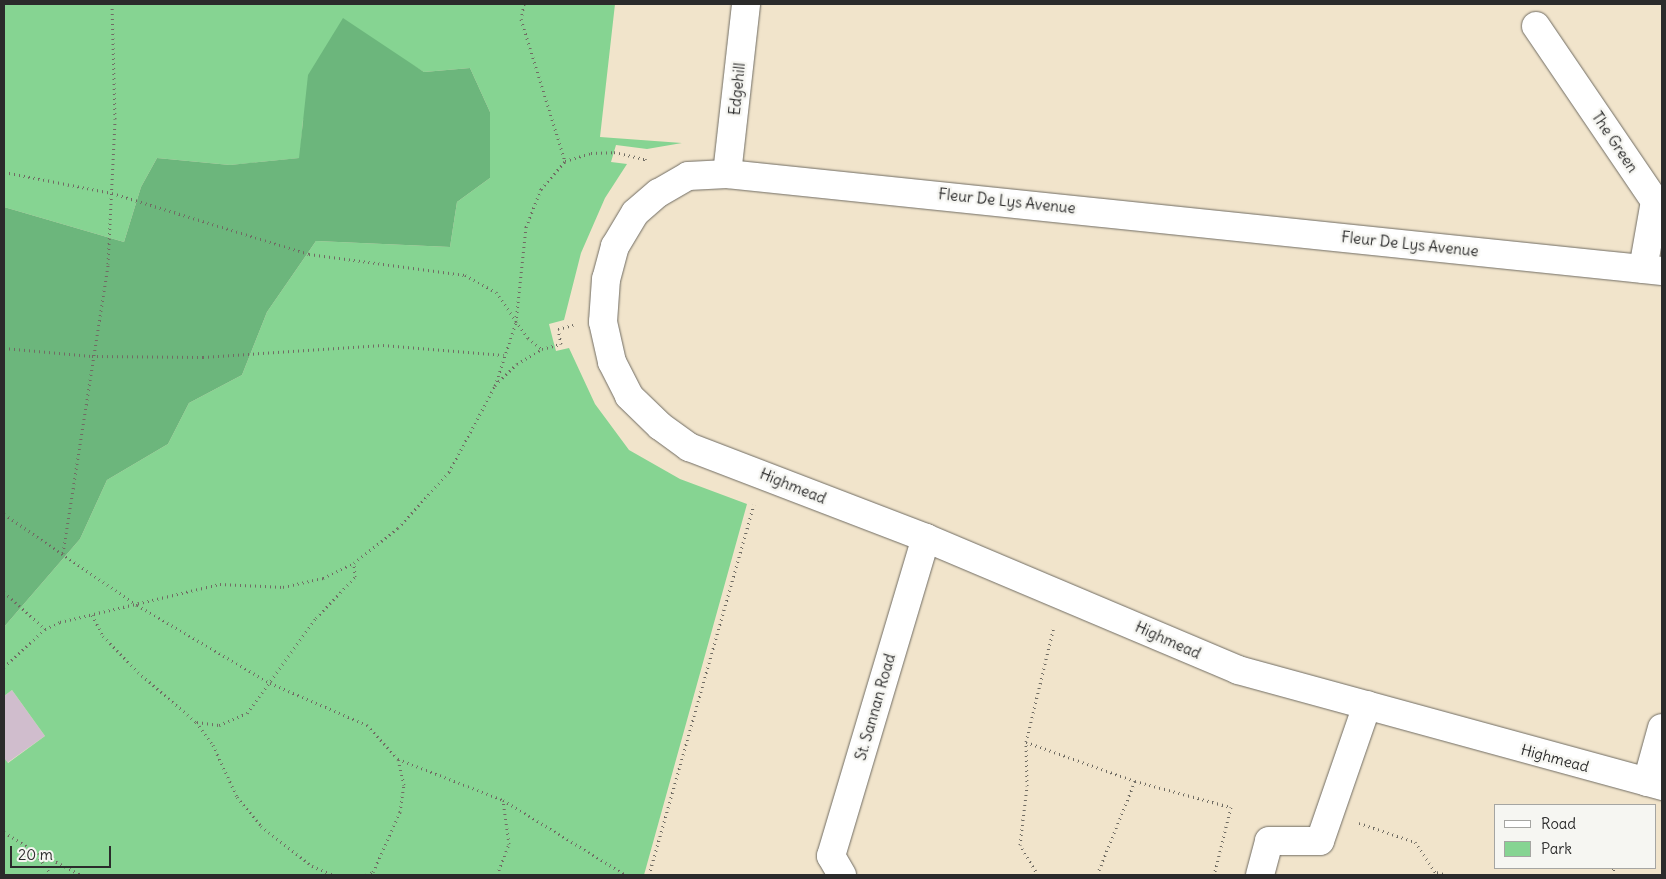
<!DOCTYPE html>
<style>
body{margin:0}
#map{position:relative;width:1666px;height:879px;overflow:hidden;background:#f1e4cb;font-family:Delius,sans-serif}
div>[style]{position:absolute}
.industrial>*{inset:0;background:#d0bdcd}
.green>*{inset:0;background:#86d492}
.forest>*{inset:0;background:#6cb67c}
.path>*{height:3px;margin-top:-1.5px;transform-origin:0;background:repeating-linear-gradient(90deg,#706c63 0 1px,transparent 0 5px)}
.roads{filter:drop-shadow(0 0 1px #706c63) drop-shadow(0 0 1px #706c63)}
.street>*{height:28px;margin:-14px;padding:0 14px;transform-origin:14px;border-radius:14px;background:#fff}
span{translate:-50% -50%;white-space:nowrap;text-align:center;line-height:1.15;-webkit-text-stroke:5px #f6f6f2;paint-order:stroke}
.street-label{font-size:15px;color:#2b2b2b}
.frame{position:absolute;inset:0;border:5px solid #2b2b2b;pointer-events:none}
.legend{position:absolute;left:1494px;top:804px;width:162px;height:65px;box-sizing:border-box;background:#f6f6f2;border:1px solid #a5a5a2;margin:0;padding:6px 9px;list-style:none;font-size:15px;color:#2b2b2b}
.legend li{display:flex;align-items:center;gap:10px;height:25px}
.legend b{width:25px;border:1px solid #a5a5a2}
.scale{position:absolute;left:10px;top:846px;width:101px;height:22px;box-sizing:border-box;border:2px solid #2b2b2b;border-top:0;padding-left:6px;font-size:15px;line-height:18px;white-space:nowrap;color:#2b2b2b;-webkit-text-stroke:4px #f6f6f2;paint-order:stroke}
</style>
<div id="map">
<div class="industrial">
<div style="clip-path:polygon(12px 690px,45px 736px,7px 763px,4px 758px,4px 696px)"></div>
</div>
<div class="green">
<div style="clip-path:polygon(4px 4px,615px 4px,600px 137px,682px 143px,647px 149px,616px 145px,611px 162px,627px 164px,605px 198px,581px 253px,564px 320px,549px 324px,553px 340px,556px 351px,569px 348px,595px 404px,629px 450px,680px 479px,747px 504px,644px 875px,4px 875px,4px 758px,8px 763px,45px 736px,12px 690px,4px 696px,4px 627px,80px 539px,107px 480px,168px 444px,189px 403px,242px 375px,267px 312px,316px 241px,450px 247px,457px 202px,490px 178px,490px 112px,470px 68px,424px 72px,384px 48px,303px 120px,300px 158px,230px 165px,157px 158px,141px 187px,124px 242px,4px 207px)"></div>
</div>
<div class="forest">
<div style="clip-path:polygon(343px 18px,424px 72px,470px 68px,490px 112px,490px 178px,457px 202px,450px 247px,316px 241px,267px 312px,242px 375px,189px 403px,168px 444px,107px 480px,80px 539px,4px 627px,4px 207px,124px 242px,141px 187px,157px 158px,230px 165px,299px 158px,308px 75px)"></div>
</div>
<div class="path">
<div style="left:524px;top:4px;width:15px;rotate:101deg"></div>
<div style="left:521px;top:19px;width:149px;rotate:72.8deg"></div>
<div style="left:4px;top:172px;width:110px;rotate:11deg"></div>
<div style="left:112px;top:193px;width:206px;rotate:17.2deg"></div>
<div style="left:309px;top:254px;width:157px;rotate:7.7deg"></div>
<div style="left:465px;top:275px;width:35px;rotate:29deg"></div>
<div style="left:496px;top:292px;width:56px;rotate:55.2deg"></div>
<div style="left:528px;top:338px;width:18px;rotate:38deg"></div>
<div style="left:4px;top:348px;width:88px;rotate:5.2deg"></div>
<div style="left:92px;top:356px;width:111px;rotate:0.5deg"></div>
<div style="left:203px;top:357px;width:180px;rotate:-3.8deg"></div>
<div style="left:383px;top:345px;width:121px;rotate:4.7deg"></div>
<div style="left:495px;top:385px;width:30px;rotate:-44deg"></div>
<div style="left:517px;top:364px;width:29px;rotate:-31deg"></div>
<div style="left:542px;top:349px;width:20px;rotate:-15deg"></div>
<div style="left:561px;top:344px;width:15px;rotate:-101deg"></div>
<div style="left:558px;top:329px;width:16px;rotate:-15deg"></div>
<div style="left:4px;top:514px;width:161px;rotate:34.4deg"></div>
<div style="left:137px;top:605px;width:154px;rotate:30.4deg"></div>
<div style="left:270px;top:683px;width:106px;rotate:23.4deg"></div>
<div style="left:367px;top:725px;width:46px;rotate:47.6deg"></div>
<div style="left:398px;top:759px;width:113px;rotate:21.3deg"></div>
<div style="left:503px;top:800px;width:144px;rotate:31.4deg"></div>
<div style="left:63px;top:553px;width:292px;rotate:-81.1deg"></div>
<div style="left:108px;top:264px;width:145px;rotate:-87.2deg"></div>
<div style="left:115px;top:119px;width:115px;rotate:-91.5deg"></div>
<div style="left:4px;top:592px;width:55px;rotate:42.1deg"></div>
<div style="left:92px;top:615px;width:24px;rotate:62deg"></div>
<div style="left:103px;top:636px;width:50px;rotate:45.8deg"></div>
<div style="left:138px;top:672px;width:77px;rotate:40.8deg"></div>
<div style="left:196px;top:722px;width:29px;rotate:54deg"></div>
<div style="left:213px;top:745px;width:57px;rotate:65.2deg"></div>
<div style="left:237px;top:797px;width:38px;rotate:50deg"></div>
<div style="left:261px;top:826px;width:65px;rotate:38.1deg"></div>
<div style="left:312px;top:866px;width:23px;rotate:23deg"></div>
<div style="left:4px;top:667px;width:56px;rotate:-42.8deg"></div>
<div style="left:45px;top:629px;width:17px;rotate:-25deg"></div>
<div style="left:60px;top:622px;width:164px;rotate:-13.4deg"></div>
<div style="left:220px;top:584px;width:63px;rotate:2.7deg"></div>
<div style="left:283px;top:587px;width:41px;rotate:-12.7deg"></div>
<div style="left:323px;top:578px;width:34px;rotate:-26deg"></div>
<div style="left:354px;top:563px;width:56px;rotate:-38.5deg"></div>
<div style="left:398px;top:528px;width:76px;rotate:-47.7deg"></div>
<div style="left:449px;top:472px;width:98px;rotate:-61.9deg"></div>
<div style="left:495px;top:386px;width:67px;rotate:-71.8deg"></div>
<div style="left:516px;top:322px;width:96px;rotate:-84deg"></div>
<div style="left:526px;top:227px;width:41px;rotate:-68.5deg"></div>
<div style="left:541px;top:189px;width:37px;rotate:-49deg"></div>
<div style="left:565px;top:161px;width:27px;rotate:-17deg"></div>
<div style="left:591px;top:153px;width:23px;rotate:-2deg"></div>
<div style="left:614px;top:152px;width:32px;rotate:13deg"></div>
<div style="left:645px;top:159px;width:4px;rotate:63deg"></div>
<div style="left:197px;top:722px;width:22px;rotate:8deg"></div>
<div style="left:219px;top:725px;width:30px;rotate:-23deg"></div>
<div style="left:247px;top:713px;width:117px;rotate:-54deg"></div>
<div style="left:316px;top:618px;width:57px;rotate:-46.4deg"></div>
<div style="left:355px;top:577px;width:14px;rotate:-94deg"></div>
<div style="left:1026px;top:742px;width:119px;rotate:-76.4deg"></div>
<div style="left:1135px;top:781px;width:99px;rotate:15.2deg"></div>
<div style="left:1231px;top:807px;width:70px;rotate:104deg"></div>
<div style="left:1359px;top:823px;width:59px;rotate:18.7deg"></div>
<div style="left:1415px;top:842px;width:40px;rotate:56deg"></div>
<div style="left:4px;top:832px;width:34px;rotate:32deg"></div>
<div style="left:33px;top:850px;width:31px;rotate:54deg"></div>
<div style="left:34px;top:850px;width:53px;rotate:28deg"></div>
<div style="left:1437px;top:872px;width:9px;rotate:18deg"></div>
<div style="left:366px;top:875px;width:8px;rotate:-23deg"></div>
<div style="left:373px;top:872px;width:66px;rotate:-65.8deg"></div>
<div style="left:400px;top:812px;width:27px;rotate:-82deg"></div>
<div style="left:404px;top:785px;width:26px;rotate:-103deg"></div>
<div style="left:497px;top:875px;width:33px;rotate:-69deg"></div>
<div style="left:509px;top:844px;width:44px;rotate:-97.8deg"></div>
<div style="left:649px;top:875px;width:385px;rotate:-74.2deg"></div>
<div style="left:1038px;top:875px;width:35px;rotate:-121deg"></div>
<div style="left:1020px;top:845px;width:59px;rotate:-83.2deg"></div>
<div style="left:1027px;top:786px;width:44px;rotate:-91.3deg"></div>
<div style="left:1026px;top:742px;width:116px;rotate:19.7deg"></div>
<div style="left:1135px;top:781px;width:101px;rotate:112deg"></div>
<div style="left:1612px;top:875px;width:7px;rotate:-74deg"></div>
</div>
<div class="roads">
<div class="street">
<div style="left:1536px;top:26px;width:212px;rotate:55.8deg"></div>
<div style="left:1655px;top:201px;width:69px;rotate:100deg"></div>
<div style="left:727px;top:174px;width:171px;rotate:-83.6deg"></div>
<div style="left:1662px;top:271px;width:940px;rotate:-174.08deg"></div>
<div style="left:727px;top:174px;width:39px;rotate:177deg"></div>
<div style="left:688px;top:176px;width:34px;rotate:150deg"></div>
<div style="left:658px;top:193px;width:30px;rotate:139deg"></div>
<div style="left:635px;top:213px;width:39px;rotate:121deg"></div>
<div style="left:615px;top:246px;width:34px;rotate:105deg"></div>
<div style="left:606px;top:279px;width:43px;rotate:94deg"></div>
<div style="left:603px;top:322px;width:41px;rotate:77.3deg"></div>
<div style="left:612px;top:362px;width:38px;rotate:63deg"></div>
<div style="left:629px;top:396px;width:43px;rotate:44.1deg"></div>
<div style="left:660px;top:426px;width:36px;rotate:36deg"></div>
<div style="left:689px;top:447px;width:254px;rotate:21deg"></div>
<div style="left:926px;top:538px;width:339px;rotate:22.9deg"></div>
<div style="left:1238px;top:670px;width:440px;rotate:15.3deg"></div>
<div style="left:1647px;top:782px;width:56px;rotate:-74.5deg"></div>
<div style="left:842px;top:875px;width:22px;rotate:-120deg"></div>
<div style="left:831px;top:856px;width:332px;rotate:-73.4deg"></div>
<div style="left:1260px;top:875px;width:35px;rotate:-75deg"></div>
<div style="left:1269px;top:841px;width:51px"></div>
<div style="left:1320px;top:841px;width:144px;rotate:-70.9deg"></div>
</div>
</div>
<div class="street-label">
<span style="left:737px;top:89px;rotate:-84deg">Edgehill</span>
<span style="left:1615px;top:142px;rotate:56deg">The Green</span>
<span style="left:1007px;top:201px;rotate:6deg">Fleur De Lys Avenue</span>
<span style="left:1410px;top:244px;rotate:6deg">Fleur De Lys Avenue</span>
<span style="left:793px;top:486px;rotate:22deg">Highmead</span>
<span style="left:1168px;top:640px;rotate:24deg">Highmead</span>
<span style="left:875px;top:707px;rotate:-74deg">St. Sannan Road</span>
<span style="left:1555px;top:758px;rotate:15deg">Highmead</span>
</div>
<div class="frame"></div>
<ul class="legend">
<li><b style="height:6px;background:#fff"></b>Road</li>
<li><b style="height:14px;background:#86d492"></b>Park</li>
</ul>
<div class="scale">20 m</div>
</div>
